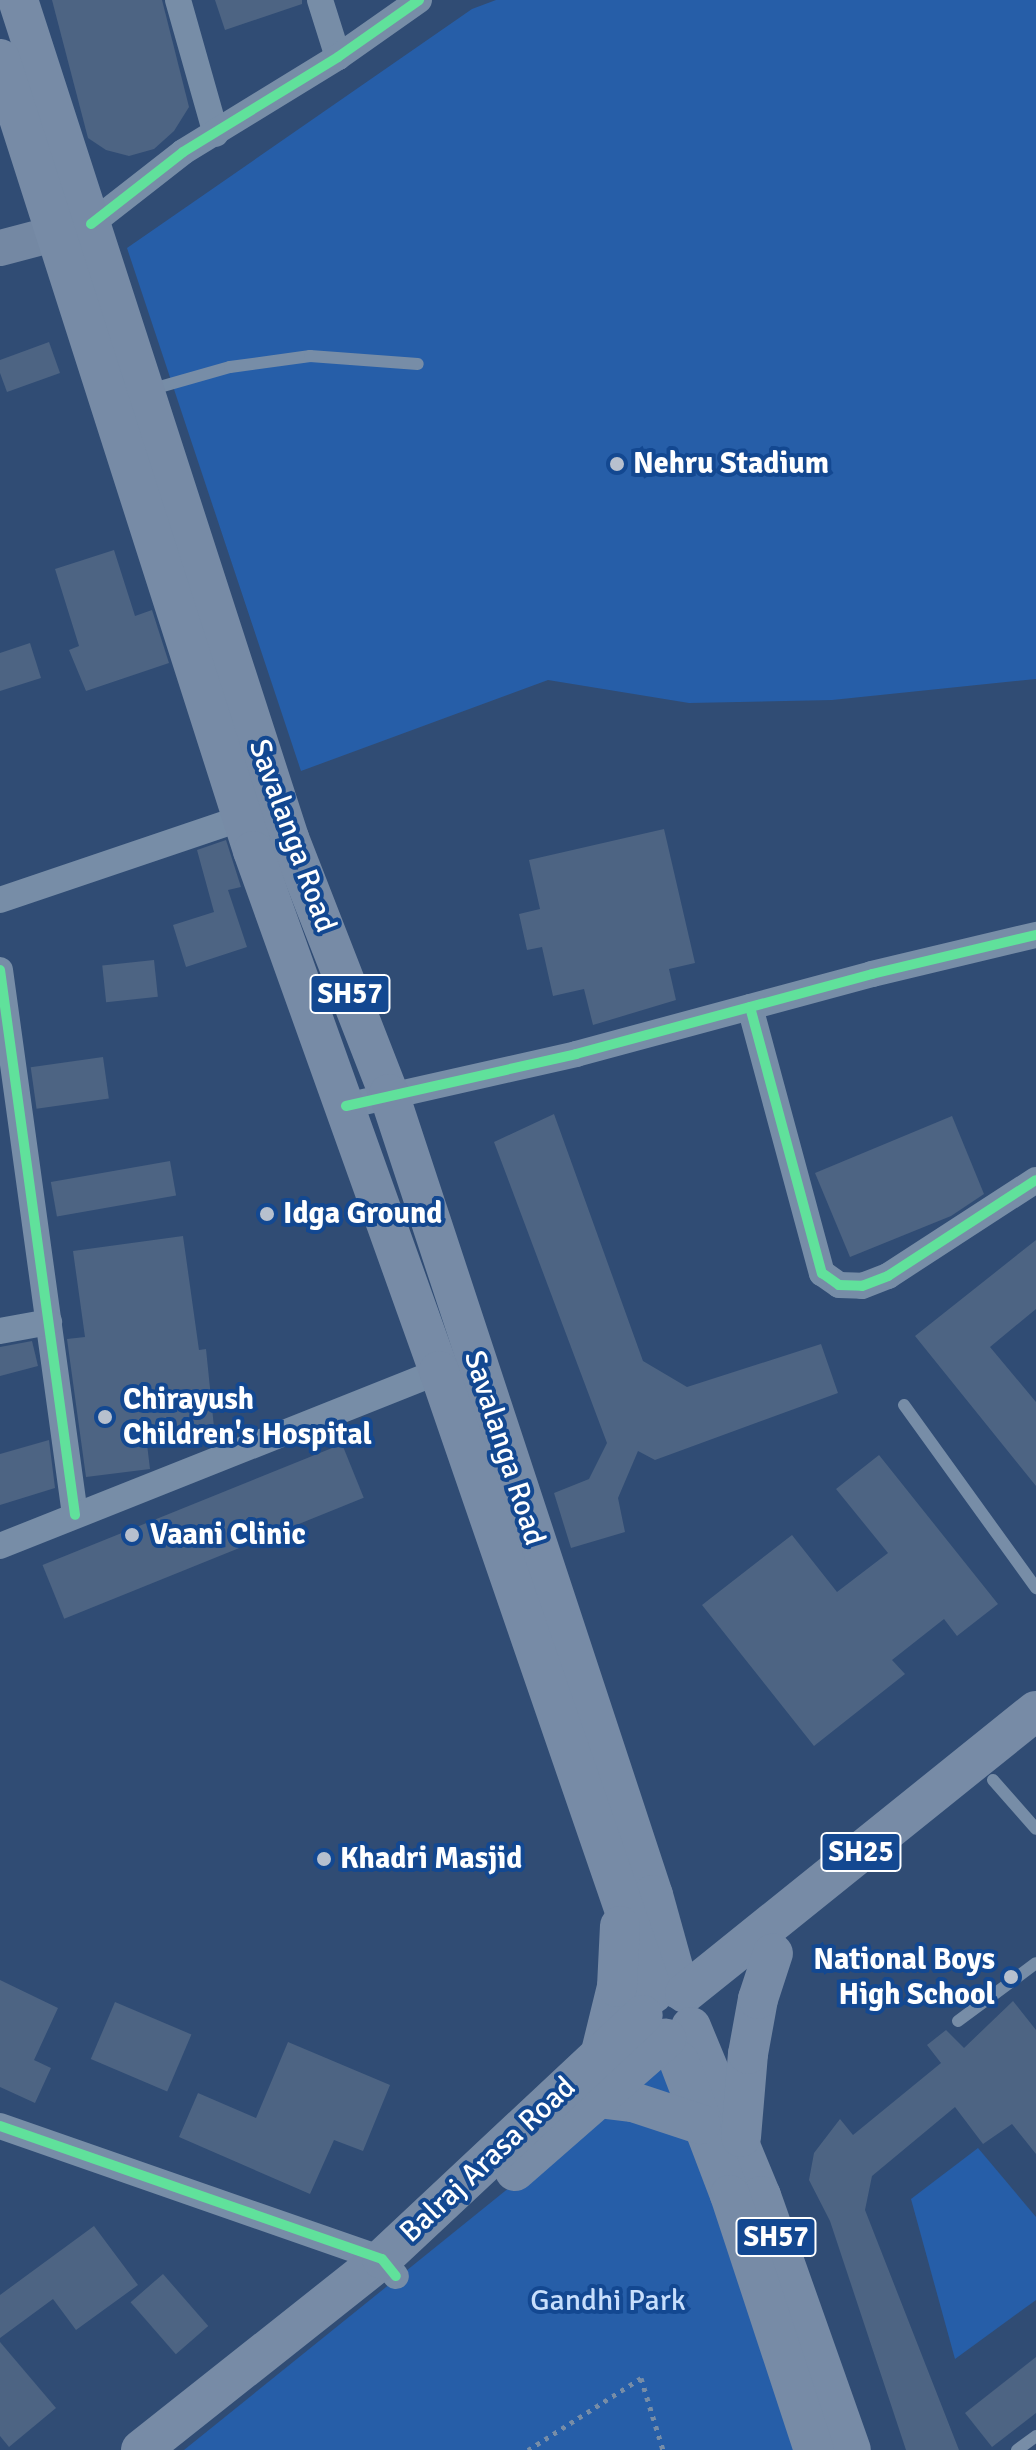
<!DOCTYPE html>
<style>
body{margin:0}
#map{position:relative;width:1036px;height:2450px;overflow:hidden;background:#304c74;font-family:Signika,sans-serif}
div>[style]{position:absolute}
.green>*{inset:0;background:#265ea8}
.building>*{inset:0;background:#4d6483;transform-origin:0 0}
.path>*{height:5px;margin-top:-2.5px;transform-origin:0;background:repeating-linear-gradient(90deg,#778da7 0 4px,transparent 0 10px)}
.lane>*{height:12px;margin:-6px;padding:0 6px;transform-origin:6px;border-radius:6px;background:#778da7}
.street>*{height:26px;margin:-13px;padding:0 13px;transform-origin:13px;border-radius:13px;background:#778da7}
.secondary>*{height:36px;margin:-18px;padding:0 18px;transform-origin:18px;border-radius:18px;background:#7488a3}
.primary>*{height:40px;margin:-20px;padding:0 20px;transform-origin:20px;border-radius:20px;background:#778ba6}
.cycleway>*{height:10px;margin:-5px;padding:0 5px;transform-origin:5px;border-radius:5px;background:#60e19b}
.dots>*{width:22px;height:22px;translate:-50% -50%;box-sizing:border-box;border:4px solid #134891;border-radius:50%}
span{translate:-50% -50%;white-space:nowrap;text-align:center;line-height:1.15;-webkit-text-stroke:8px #134891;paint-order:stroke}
.shield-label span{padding:2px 6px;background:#134891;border:2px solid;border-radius:6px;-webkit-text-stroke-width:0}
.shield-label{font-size:28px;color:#fff;font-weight:700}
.poi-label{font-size:30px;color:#fff;font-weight:700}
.left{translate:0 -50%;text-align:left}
.right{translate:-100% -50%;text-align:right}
.street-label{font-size:30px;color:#fff}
.park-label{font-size:30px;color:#c7defc}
</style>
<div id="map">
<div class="green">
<div style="clip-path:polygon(496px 0,1036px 0,1036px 679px,832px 700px,689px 703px,548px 680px,301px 771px,127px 248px,472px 9px)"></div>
<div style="clip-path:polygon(680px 2050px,818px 2450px,184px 2450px)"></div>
<div style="clip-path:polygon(978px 2148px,1036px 2217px,1036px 2300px,955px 2359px,911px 2199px)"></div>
</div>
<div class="building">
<div style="clip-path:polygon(52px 0,162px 0,189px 107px,174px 131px,154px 149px,129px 156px,106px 150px,88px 138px)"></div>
<div style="clip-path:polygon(215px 0,302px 0,302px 4px,225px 30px)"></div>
<div style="clip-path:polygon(49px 342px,60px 373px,7px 392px,0 373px,0 360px)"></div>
<div style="clip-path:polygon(114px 550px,135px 616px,152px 610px,169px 663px,86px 691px,69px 650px,79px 646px,55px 569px)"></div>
<div style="clip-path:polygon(30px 643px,41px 678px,0 691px,0 653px)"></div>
<div style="clip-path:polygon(664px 829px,695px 963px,669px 969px,676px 1000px,593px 1025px,584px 989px,553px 996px,542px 947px,527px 950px,519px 914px,540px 909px,529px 860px)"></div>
<div style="clip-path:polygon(226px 840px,241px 887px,228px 890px,247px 947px,186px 967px,173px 925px,214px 912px,197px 850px)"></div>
<div style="left:154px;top:960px;width:37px;height:52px;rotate:84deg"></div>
<div style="left:103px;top:1057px;width:42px;height:73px;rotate:82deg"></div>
<div style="clip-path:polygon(554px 1114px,643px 1361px,687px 1387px,821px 1344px,838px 1393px,655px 1460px,638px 1451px,618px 1498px,625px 1532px,571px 1548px,554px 1493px,589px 1479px,607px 1443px,494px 1142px)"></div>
<div style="clip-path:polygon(952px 1116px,984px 1194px,951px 1216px,850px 1257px,815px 1173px)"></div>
<div style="left:170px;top:1161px;width:35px;height:121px;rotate:80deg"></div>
<div style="clip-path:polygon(183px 1236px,199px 1350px,206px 1349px,215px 1437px,147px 1444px,150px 1469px,86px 1477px,67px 1339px,85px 1337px,73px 1251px)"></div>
<div style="clip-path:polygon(1036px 1240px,1036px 1309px,990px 1347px,1036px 1402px,1036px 1486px,915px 1336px)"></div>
<div style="clip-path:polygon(32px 1341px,38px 1366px,0 1376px,0 1347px)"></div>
<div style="clip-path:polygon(49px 1440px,55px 1488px,0 1505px,0 1454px)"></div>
<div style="left:342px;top:1444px;width:58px;height:323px;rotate:68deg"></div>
<div style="clip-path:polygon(879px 1455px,998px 1604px,957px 1636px,944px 1619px,892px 1660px,905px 1674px,814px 1746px,702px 1605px,792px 1535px,837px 1592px,888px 1553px,836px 1489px)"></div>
<div style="clip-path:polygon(0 1980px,58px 2008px,34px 2060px,51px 2068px,35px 2103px,0 2087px)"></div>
<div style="clip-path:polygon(1013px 2001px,1036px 2030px,1036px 2154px,1012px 2124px,983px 2144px,955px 2107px,872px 2176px,865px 2210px,959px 2450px,906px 2450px,830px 2221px,809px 2180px,814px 2153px,840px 2119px,853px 2135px,941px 2063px,927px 2045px,946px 2030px,964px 2048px)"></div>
<div style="left:115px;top:2002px;width:83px;height:62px;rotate:23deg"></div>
<div style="clip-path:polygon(288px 2042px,390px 2085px,363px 2151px,334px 2140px,310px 2194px,179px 2137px,198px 2093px,256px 2118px)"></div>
<div style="clip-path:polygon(94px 2226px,138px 2285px,76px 2330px,53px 2299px,0 2338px,0 2295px)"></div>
<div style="left:163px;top:2274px;width:69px;height:43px;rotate:49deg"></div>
<div style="clip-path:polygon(0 2342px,56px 2408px,9px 2447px,0 2436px)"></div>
<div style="clip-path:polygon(1036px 2357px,1036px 2413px,992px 2447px,965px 2413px)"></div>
</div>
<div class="path">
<div style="left:528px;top:2450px;width:134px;rotate:-32.5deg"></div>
<div style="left:641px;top:2378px;width:75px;rotate:73deg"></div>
</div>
<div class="lane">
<div style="left:149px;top:390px;width:84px;rotate:-15.9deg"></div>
<div style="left:230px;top:367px;width:81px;rotate:-7.8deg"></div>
<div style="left:310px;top:356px;width:108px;rotate:4.2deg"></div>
<div style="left:904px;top:1405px;width:226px;rotate:54.2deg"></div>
<div style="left:993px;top:1780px;width:65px;rotate:48.7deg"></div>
<div style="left:958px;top:2021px;width:97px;rotate:-36.6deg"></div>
<div style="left:1017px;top:2450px;width:24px;rotate:-36deg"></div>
</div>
<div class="street">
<div style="left:178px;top:0;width:139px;rotate:74.2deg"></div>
<div style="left:320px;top:0;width:60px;rotate:72.5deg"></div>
<div style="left:91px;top:224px;width:117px;rotate:-38deg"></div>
<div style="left:183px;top:152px;width:182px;rotate:-31.5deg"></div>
<div style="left:338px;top:57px;width:99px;rotate:-35.1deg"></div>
<div style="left:0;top:900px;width:256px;rotate:-18.7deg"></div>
<div style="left:0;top:970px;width:550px;rotate:82.16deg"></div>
<div style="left:750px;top:1007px;width:276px;rotate:74.9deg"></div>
<div style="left:822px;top:1273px;width:21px;rotate:35deg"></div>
<div style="left:839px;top:1285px;width:23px;rotate:2deg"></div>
<div style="left:862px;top:1286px;width:28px;rotate:-21deg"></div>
<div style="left:888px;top:1276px;width:176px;rotate:-33deg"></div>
<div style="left:346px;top:1106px;width:236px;rotate:-12.7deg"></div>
<div style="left:576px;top:1054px;width:307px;rotate:-15.1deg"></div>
<div style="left:872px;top:974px;width:169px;rotate:-13.4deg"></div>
<div style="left:0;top:1331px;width:50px;rotate:-10.4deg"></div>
<div style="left:0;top:1546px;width:473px;rotate:-21.7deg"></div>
<div style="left:0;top:2126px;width:404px;rotate:19.2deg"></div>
<div style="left:382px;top:2259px;width:22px;rotate:51deg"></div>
</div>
<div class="secondary">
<div style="left:0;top:248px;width:87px;rotate:-14.7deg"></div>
</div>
<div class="primary">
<div style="left:18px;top:0;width:881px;rotate:72.08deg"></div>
<div style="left:289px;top:838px;width:275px;rotate:68.7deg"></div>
<div style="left:389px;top:1094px;width:843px;rotate:71.76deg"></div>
<div style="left:653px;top:1895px;width:98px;rotate:74.5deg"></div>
<div style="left:0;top:59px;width:831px;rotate:72.28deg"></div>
<div style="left:253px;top:851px;width:552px;rotate:70.32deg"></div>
<div style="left:439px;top:1371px;width:658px;rotate:71.01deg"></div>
<div style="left:685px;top:1993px;width:450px;rotate:-38.8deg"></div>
<div style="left:691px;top:2027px;width:183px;rotate:67.5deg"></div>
<div style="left:761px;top:2196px;width:269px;rotate:70.5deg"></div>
<div style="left:600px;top:2056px;width:71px;rotate:-76.2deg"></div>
<div style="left:617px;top:1987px;width:61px;rotate:-87.2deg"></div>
<div style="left:679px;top:2061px;width:143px;rotate:69.2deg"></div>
<div style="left:730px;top:2195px;width:268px;rotate:71.8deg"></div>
<div style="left:598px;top:2098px;width:35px;rotate:7deg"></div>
<div style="left:633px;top:2102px;width:71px;rotate:18.2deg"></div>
<div style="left:741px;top:2137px;width:83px;rotate:-85.2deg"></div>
<div style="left:748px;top:2054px;width:56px;rotate:-79.7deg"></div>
<div style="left:758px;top:1999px;width:48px;rotate:-71.9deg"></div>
<div style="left:515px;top:2171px;width:201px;rotate:-41.2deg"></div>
<div style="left:141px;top:2450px;width:308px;rotate:-38.4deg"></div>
<div style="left:382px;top:2259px;width:357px;rotate:-43.1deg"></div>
</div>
<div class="cycleway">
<div style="left:91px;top:224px;width:117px;rotate:-38deg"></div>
<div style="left:183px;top:152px;width:182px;rotate:-31.5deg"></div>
<div style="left:338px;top:57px;width:99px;rotate:-35.1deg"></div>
<div style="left:0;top:970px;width:550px;rotate:82.16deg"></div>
<div style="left:750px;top:1007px;width:276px;rotate:74.9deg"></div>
<div style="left:822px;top:1273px;width:21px;rotate:35deg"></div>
<div style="left:839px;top:1285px;width:23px;rotate:2deg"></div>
<div style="left:862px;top:1286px;width:28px;rotate:-21deg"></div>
<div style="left:888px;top:1276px;width:176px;rotate:-33deg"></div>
<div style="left:346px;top:1106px;width:236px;rotate:-12.7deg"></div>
<div style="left:576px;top:1054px;width:307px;rotate:-15.1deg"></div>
<div style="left:872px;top:974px;width:169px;rotate:-13.4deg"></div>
<div style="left:0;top:2126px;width:404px;rotate:19.2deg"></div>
<div style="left:382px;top:2259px;width:22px;rotate:51deg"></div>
</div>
<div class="dots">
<div style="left:617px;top:464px;background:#b7c0ce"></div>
<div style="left:267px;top:1214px;background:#b7c0ce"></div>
<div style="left:105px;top:1417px;background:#b7c0ce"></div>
<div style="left:132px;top:1535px;background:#b7c0ce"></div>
<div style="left:324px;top:1859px;background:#b7c0ce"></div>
<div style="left:1011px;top:1977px;background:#b7c0ce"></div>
</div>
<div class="shield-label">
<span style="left:350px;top:994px">SH57</span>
<span style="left:861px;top:1852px">SH25</span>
<span style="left:776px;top:2237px">SH57</span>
</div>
<div class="poi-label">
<span class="left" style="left:633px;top:464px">Nehru Stadium</span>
<span class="left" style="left:283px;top:1214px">Idga Ground</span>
<span class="left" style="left:123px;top:1417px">Chirayush<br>Children's Hospital</span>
<span class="left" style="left:150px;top:1535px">Vaani Clinic</span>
<span class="left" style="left:340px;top:1859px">Khadri Masjid</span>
<span class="right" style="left:995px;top:1977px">National Boys<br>High School</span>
</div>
<div class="street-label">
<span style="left:292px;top:836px;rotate:70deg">Savalanga Road</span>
<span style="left:504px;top:1448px;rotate:72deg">Savalanga Road</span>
<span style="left:488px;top:2160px;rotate:-43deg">Balraj Arasa Road</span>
</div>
<div class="park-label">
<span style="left:608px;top:2301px">Gandhi Park</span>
</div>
</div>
